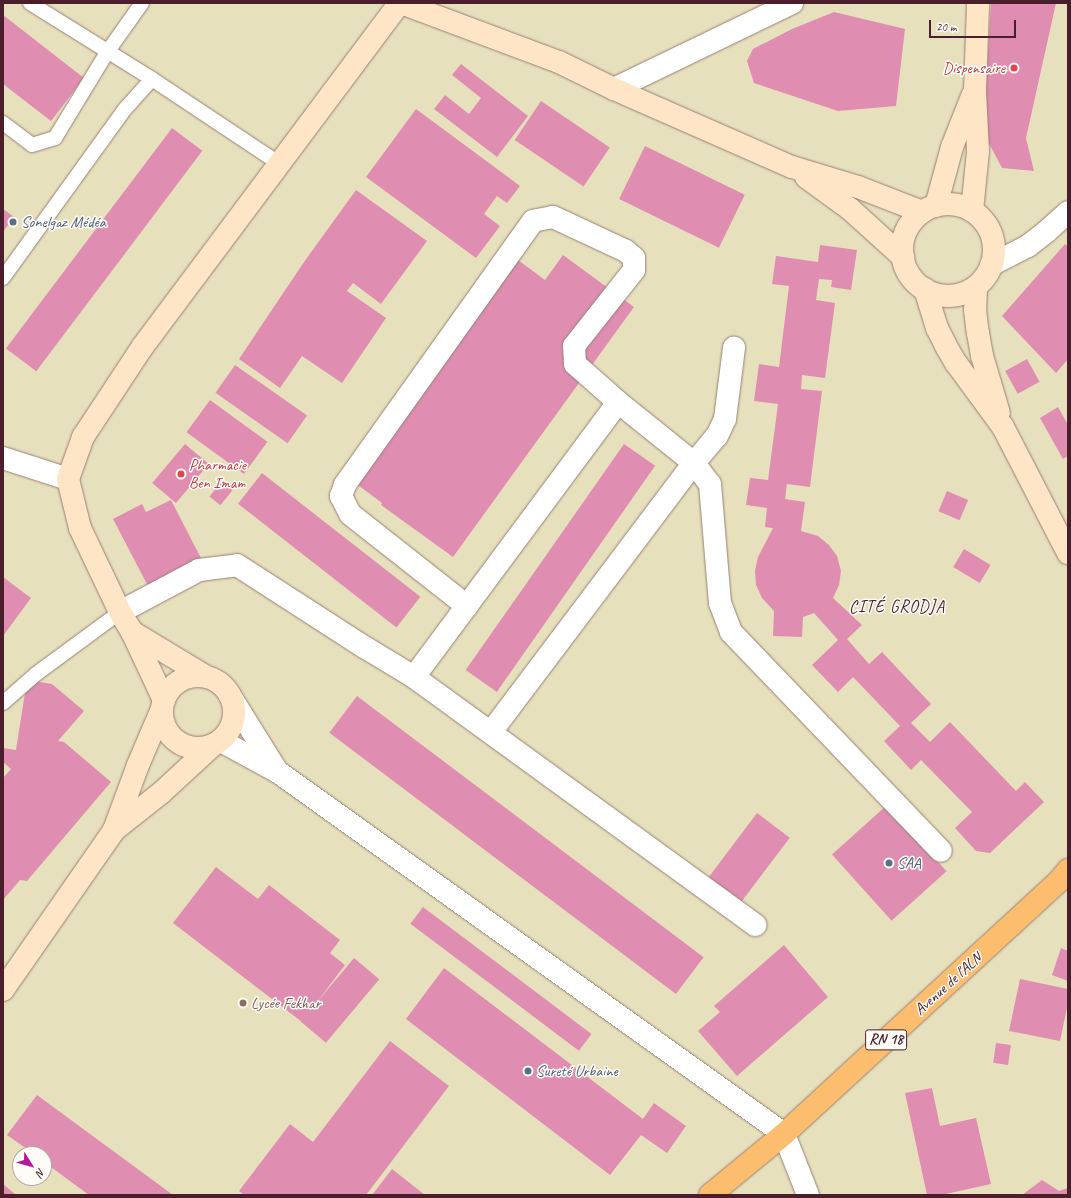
<!DOCTYPE html>
<meta charset="utf-8">
<style>
body{margin:0}
#map{position:relative;width:1071px;height:1198px;overflow:hidden;background:#e7e0bd;font-family:Caveat,sans-serif}
div>[style]{position:absolute}
.building>*{inset:0;background:#e08db2;transform-origin:0 0}
.roads{filter:drop-shadow(0 0 1px #988074) drop-shadow(0 0 1px #988074)}
.lane>*{height:14px;margin:-7px;padding:0 7px;transform-origin:7px;border-radius:7px;background:#fff}
.street>*{height:22px;margin:-11px;padding:0 11px;transform-origin:11px;border-radius:11px;background:#fff}
.secondary>*{height:22px;margin:-11px;padding:0 11px;transform-origin:11px;border-radius:11px;background:#fee5c5}
.secondary>.ring{margin:-11px;padding:0;box-sizing:content-box;background:none;border:22px solid #fee5c5;border-radius:50%}
.primary>*{height:22px;margin:-11px;padding:0 11px;transform-origin:11px;border-radius:11px;background:#fcbd6f}
.dots>*{width:11px;height:11px;translate:-50% -50%;box-sizing:border-box;border:2px solid #fdfcf7;border-radius:50%}
span{translate:-50% -50%;white-space:nowrap;text-align:center;line-height:1.15;-webkit-text-stroke:3px #fdfcf7;paint-order:stroke}
.shield-label span{padding:1px 3px;background:#fdfcf7;border:1px solid;border-radius:3px;-webkit-text-stroke-width:0}
.shield-label{font-size:15px;color:#4a1f2b;font-weight:700}
.health-label{font-size:16px;color:#be3a42}
.right{translate:-100% -50%;text-align:right}
.left{translate:0 -50%;text-align:left}
.service-label{font-size:16px;color:#4e5e75}
.street-label{font-size:16px;color:#4a1f2b}
.education-label{font-size:16px;color:#785e54}
.neighbourhood-label{font-size:17px;color:#4a1f2b;letter-spacing:1px}
.frame{position:absolute;inset:0;border:4px solid #4a1f2b;pointer-events:none}
.north{position:absolute;left:12px;top:1146px;width:40px;height:40px;box-sizing:border-box;background:#fdfcf7;border:1px solid #b5a4a5;border-radius:50%;rotate:127deg;font-size:11px;font-weight:700;line-height:16px;text-align:center;color:#4a1f2b}
.north::after{content:'';display:block;margin:auto;width:14px;height:18px;background:#b5179e;clip-path:polygon(50% 0,100% 100%,50% 72%,0 100%)}
.scale{position:absolute;left:929px;top:20px;width:87px;height:18px;box-sizing:border-box;border:2px solid #4a1f2b;border-top:0;padding-left:5px;font-size:12px;line-height:14px;white-space:nowrap;color:#4a1f2b;-webkit-text-stroke:3px #fdfcf7;paint-order:stroke}
</style>
<div id="map">
<div class="building">
<div style="clip-path:polygon(991px 3px,1056px 3px,1026px 138px,1034px 171px,1002px 168px,983px 132px)"></div>
<div style="clip-path:polygon(834px 12px,905px 29px,896px 106px,838px 111px,754px 83px,747px 61px,753px 49px,792px 29px)"></div>
<div style="clip-path:polygon(3px 15px,84px 78px,51px 121px,3px 84px)"></div>
<div style="clip-path:polygon(461px 64px,528px 116px,497px 157px,434px 109px,445px 95px,469px 114px,481px 98px,452px 75px)"></div>
<div style="left:541px;top:101px;width:83px;height:47px;rotate:34deg"></div>
<div style="clip-path:polygon(416px 109px,520px 186px,507px 203px,497px 196px,484px 214px,500px 226px,476px 258px,366px 177px)"></div>
<div style="left:172px;top:128px;width:38px;height:276px;rotate:37deg"></div>
<div style="left:645px;top:146px;width:111px;height:59px;rotate:26deg"></div>
<div style="clip-path:polygon(356px 190px,427px 241px,381px 304px,353px 283px,347px 291px,386px 318px,342px 383px,302px 356px,280px 388px,239px 359px,304px 262px)"></div>
<div style="clip-path:polygon(3px 209px,14px 217px,3px 232px)"></div>
<div style="clip-path:polygon(1065px 244px,1068px 246px,1068px 359px,1056px 373px,1002px 316px)"></div>
<div style="clip-path:polygon(820px 245px,857px 250px,851px 290px,831px 287px,832px 280px,819px 279px,816px 300px,835px 303px,825px 378px,802px 375px,801px 389px,822px 391px,810px 487px,787px 484px,785px 499px,805px 502px,801px 531px,818px 536px,829px 545px,837px 556px,841px 571px,839px 585px,833px 598px,862px 625px,847px 639px,869px 664px,882px 652px,931px 704px,911px 723px,930px 742px,950px 722px,1016px 791px,1025px 782px,1044px 802px,990px 853px,976px 851px,955px 828px,972px 812px,921px 760px,911px 770px,884px 741px,900px 726px,853px 677px,838px 692px,812px 665px,838px 640px,814px 613px,803px 617px,802px 637px,773px 636px,774px 611px,762px 598px,756px 585px,755px 571px,758px 557px,773px 528px,765px 527px,767px 508px,746px 505px,750px 478px,768px 480px,778px 404px,754px 401px,759px 364px,779px 367px,789px 286px,772px 284px,776px 256px,818px 262px)"></div>
<div style="clip-path:polygon(563px 255px,634px 307px,453px 557px,381px 505px,382px 503px,354px 482px,518px 260px,545px 280px)"></div>
<div style="left:1027px;top:359px;width:26px;height:25px;rotate:61deg"></div>
<div style="left:235px;top:365px;width:88px;height:34px;rotate:35deg"></div>
<div style="left:210px;top:400px;width:71px;height:40px;rotate:36deg"></div>
<div style="clip-path:polygon(1058px 407px,1068px 425px,1068px 456px,1063px 459px,1040px 418px)"></div>
<div style="left:185px;top:444px;width:31px;height:51px;rotate:40deg"></div>
<div style="left:624px;top:444px;width:38px;height:276px;rotate:35deg"></div>
<div style="left:262px;top:473px;width:201px;height:39px;rotate:38deg"></div>
<div style="left:222px;top:481px;width:14px;height:20px;rotate:39deg"></div>
<div style="left:947px;top:491px;width:23px;height:22px;rotate:23deg"></div>
<div style="clip-path:polygon(171px 500px,203px 562px,150px 590px,113px 519px,142px 504px,146px 512px)"></div>
<div style="left:964px;top:549px;width:31px;height:21px;rotate:31deg"></div>
<div style="clip-path:polygon(3px 577px,31px 598px,3px 636px)"></div>
<div style="clip-path:polygon(27px 680px,52px 684px,84px 711px,58px 741px,64px 742px,111px 782px,27px 881px,20px 880px,3px 900px,3px 778px,11px 769px,3px 762px,3px 748px,16px 750px)"></div>
<div style="left:357px;top:696px;width:434px;height:46px;rotate:37deg"></div>
<div style="left:887px;top:805px;width:89px;height:74px;rotate:48deg"></div>
<div style="left:757px;top:813px;width:41px;height:80px;rotate:37deg"></div>
<div style="clip-path:polygon(216px 867px,258px 899px,269px 885px,340px 940px,330px 953px,345px 965px,302px 1022px,173px 923px)"></div>
<div style="left:423px;top:907px;width:211px;height:21px;rotate:37deg"></div>
<div style="clip-path:polygon(784px 945px,828px 997px,737px 1076px,698px 1031px,720px 1012px,714px 1006px)"></div>
<div style="clip-path:polygon(1061px 948px,1068px 951px,1068px 981px,1052px 975px)"></div>
<div style="left:354px;top:958px;width:33px;height:83px;rotate:40deg"></div>
<div style="clip-path:polygon(444px 968px,643px 1119px,654px 1103px,686px 1126px,667px 1153px,641px 1135px,610px 1175px,406px 1019px)"></div>
<div style="clip-path:polygon(1020px 979px,1068px 989px,1068px 1003px,1060px 1041px,1009px 1031px)"></div>
<div style="clip-path:polygon(390px 1041px,449px 1086px,366px 1195px,244px 1195px,239px 1191px,290px 1124px,313px 1142px)"></div>
<div style="left:996px;top:1043px;width:15px;height:20px;rotate:8deg"></div>
<div style="clip-path:polygon(932px 1088px,940px 1126px,976px 1118px,991px 1184px,941px 1195px,927px 1195px,905px 1093px)"></div>
<div style="clip-path:polygon(37px 1095px,173px 1195px,89px 1195px,44px 1162px,44px 1154px,34px 1154px,7px 1135px)"></div>
<div style="clip-path:polygon(392px 1169px,425px 1195px,372px 1195px)"></div>
<div style="clip-path:polygon(1042px 1180px,1059px 1191px,1068px 1188px,1068px 1195px,1022px 1195px)"></div>
<div style="clip-path:polygon(3px 1184px,16px 1195px,3px 1195px)"></div>
</div>
<div class="roads">
<div class="lane">
<div style="left:30px;top:3px;width:144px;rotate:31.9deg"></div>
<div style="left:3px;top:123px;width:36px;rotate:37deg"></div>
<div style="left:32px;top:145px;width:24px;rotate:-17deg"></div>
<div style="left:55px;top:138px;width:102px;rotate:-58.7deg"></div>
<div style="left:108px;top:51px;width:59px;rotate:-54.7deg"></div>
<div style="left:3px;top:278px;width:208px;rotate:-54.2deg"></div>
<div style="left:125px;top:109px;width:40px;rotate:-48deg"></div>
<div style="left:152px;top:79px;width:154px;rotate:33.6deg"></div>
<div style="left:3px;top:703px;width:44px;rotate:-41.3deg"></div>
<div style="left:36px;top:674px;width:104px;rotate:-36.4deg"></div>
</div>
<div class="street">
<div style="left:614px;top:89px;width:198px;rotate:-25.8deg"></div>
<div style="left:991px;top:265px;width:42px;rotate:-27.2deg"></div>
<div style="left:1028px;top:246px;width:23px;rotate:-38deg"></div>
<div style="left:1046px;top:232px;width:30px;rotate:-42deg"></div>
<div style="left:618px;top:402px;width:97px;rotate:38.8deg"></div>
<div style="left:694px;top:463px;width:26px;rotate:53deg"></div>
<div style="left:710px;top:484px;width:119px;rotate:85.2deg"></div>
<div style="left:720px;top:603px;width:31px;rotate:69deg"></div>
<div style="left:731px;top:632px;width:303px;rotate:46.2deg"></div>
<div style="left:3px;top:458px;width:68px;rotate:17.9deg"></div>
<div style="left:120px;top:612px;width:89px;rotate:-28deg"></div>
<div style="left:199px;top:570px;width:38px;rotate:-7deg"></div>
<div style="left:237px;top:565px;width:153px;rotate:32.8deg"></div>
<div style="left:366px;top:648px;width:56px;rotate:31.1deg"></div>
<div style="left:414px;top:677px;width:422px;rotate:36deg"></div>
<div style="left:414px;top:677px;width:342px;rotate:-53.4deg"></div>
<div style="left:618px;top:402px;width:57px;rotate:-138.5deg"></div>
<div style="left:575px;top:364px;width:18px;rotate:-93deg"></div>
<div style="left:574px;top:346px;width:97px;rotate:-51.7deg"></div>
<div style="left:634px;top:270px;width:12px;rotate:-90deg"></div>
<div style="left:634px;top:258px;width:11px;rotate:-139deg"></div>
<div style="left:626px;top:251px;width:81px;rotate:-155deg"></div>
<div style="left:553px;top:217px;width:20px;rotate:169deg"></div>
<div style="left:533px;top:221px;width:324px;rotate:125.5deg"></div>
<div style="left:345px;top:485px;width:12px;rotate:110deg"></div>
<div style="left:341px;top:496px;width:20px;rotate:63deg"></div>
<div style="left:350px;top:514px;width:149px;rotate:38.2deg"></div>
<div style="left:229px;top:694px;width:91px;rotate:58.1deg"></div>
<div style="left:491px;top:732px;width:337px;rotate:-53deg"></div>
<div style="left:694px;top:463px;width:35px;rotate:-50deg"></div>
<div style="left:717px;top:436px;width:19px;rotate:-65deg"></div>
<div style="left:725px;top:419px;width:72px;rotate:-82.8deg"></div>
<div style="left:221px;top:741px;width:65px;rotate:28.5deg"></div>
<div style="left:278px;top:772px;width:622px;rotate:35.58deg"></div>
<div style="left:784px;top:1134px;width:66px;rotate:68.5deg"></div>
</div>
<div class="secondary">
<div style="left:401px;top:3px;width:169px;rotate:20.5deg"></div>
<div style="left:559px;top:62px;width:61px;rotate:26.1deg"></div>
<div style="left:614px;top:89px;width:194px;rotate:23.7deg"></div>
<div style="left:792px;top:167px;width:69px;rotate:16.9deg"></div>
<div style="left:858px;top:187px;width:69px;rotate:21.3deg"></div>
<div style="left:806px;top:177px;width:54px;rotate:36deg"></div>
<div style="left:850px;top:209px;width:72px;rotate:42.2deg"></div>
<div class="ring" style="left:902px;top:204px;width:70px;height:70px"></div>
<div style="left:936px;top:206px;width:61px;rotate:-74.8deg"></div>
<div style="left:952px;top:147px;width:57px;rotate:-68.4deg"></div>
<div style="left:972px;top:211px;width:60px;rotate:-84.3deg"></div>
<div style="left:978px;top:151px;width:60px;rotate:-92.9deg"></div>
<div style="left:975px;top:91px;width:88px;rotate:-88deg"></div>
<div style="left:976px;top:287px;width:23px;rotate:92deg"></div>
<div style="left:975px;top:310px;width:23px;rotate:83deg"></div>
<div style="left:978px;top:333px;width:23px;rotate:80deg"></div>
<div style="left:982px;top:356px;width:59px;rotate:73.4deg"></div>
<div style="left:925px;top:289px;width:41px;rotate:72.9deg"></div>
<div style="left:937px;top:328px;width:20px;rotate:63deg"></div>
<div style="left:946px;top:346px;width:20px;rotate:60deg"></div>
<div style="left:956px;top:363px;width:79px;rotate:53.7deg"></div>
<div style="left:1003px;top:427px;width:142px;rotate:62.7deg"></div>
<div style="left:132px;top:632px;width:85px;rotate:31.1deg"></div>
<div class="ring" style="left:162px;top:676px;width:50px;height:50px"></div>
<div style="left:164px;top:700px;width:75px;rotate:-115.2deg"></div>
<div style="left:132px;top:632px;width:23px;rotate:-121deg"></div>
<div style="left:120px;top:612px;width:93px;rotate:-115.5deg"></div>
<div style="left:80px;top:528px;width:50px;rotate:-103.8deg"></div>
<div style="left:68px;top:479px;width:45px;rotate:-70.3deg"></div>
<div style="left:83px;top:437px;width:109px;rotate:-56.6deg"></div>
<div style="left:143px;top:346px;width:429px;rotate:-53.2deg"></div>
<div style="left:114px;top:830px;width:60px;rotate:-38.2deg"></div>
<div style="left:161px;top:793px;width:71px;rotate:-42.7deg"></div>
<div style="left:3px;top:990px;width:195px;rotate:-55.2deg"></div>
<div style="left:114px;top:830px;width:69px;rotate:-69.7deg"></div>
<div style="left:138px;top:765px;width:59px;rotate:-66.9deg"></div>
</div>
<div class="primary">
<div style="left:710px;top:1195px;width:96px;rotate:-39.5deg"></div>
<div style="left:784px;top:1134px;width:372px;rotate:-42.6deg"></div>
<div style="left:1058px;top:882px;width:16px;rotate:-50deg"></div>
</div>
</div>
<div class="dots">
<div style="left:1014px;top:68px;background:#e0444e"></div>
<div style="left:13px;top:222px;background:#5c6f8a"></div>
<div style="left:181px;top:474px;background:#e0444e"></div>
<div style="left:889px;top:863px;background:#5c6f8a"></div>
<div style="left:243px;top:1003px;background:#8d6e63"></div>
<div style="left:528px;top:1071px;background:#5c6f8a"></div>
</div>
<div class="shield-label">
<span style="left:886px;top:1040px">RN 18</span>
</div>
<div class="health-label">
<span class="right" style="left:1005px;top:68px">Dispensaire</span>
<span class="left" style="left:189px;top:474px">Pharmacie<br>Ben Imam</span>
</div>
<div class="service-label">
<span class="left" style="left:21px;top:222px">Sonelgaz Médéa</span>
<span class="left" style="left:897px;top:863px">SAA</span>
<span class="left" style="left:536px;top:1071px">Sureté Urbaine</span>
</div>
<div class="street-label">
<span style="left:948px;top:984px;rotate:-42deg">Avenue de l'ALN</span>
</div>
<div class="education-label">
<span class="left" style="left:251px;top:1003px">Lycée Fekhar</span>
</div>
<div class="neighbourhood-label">
<span style="left:897px;top:607px">CITÉ GRODJA</span>
</div>
<div class="frame"></div>
<div class="north">N</div>
<div class="scale">20 m</div>
</div>
